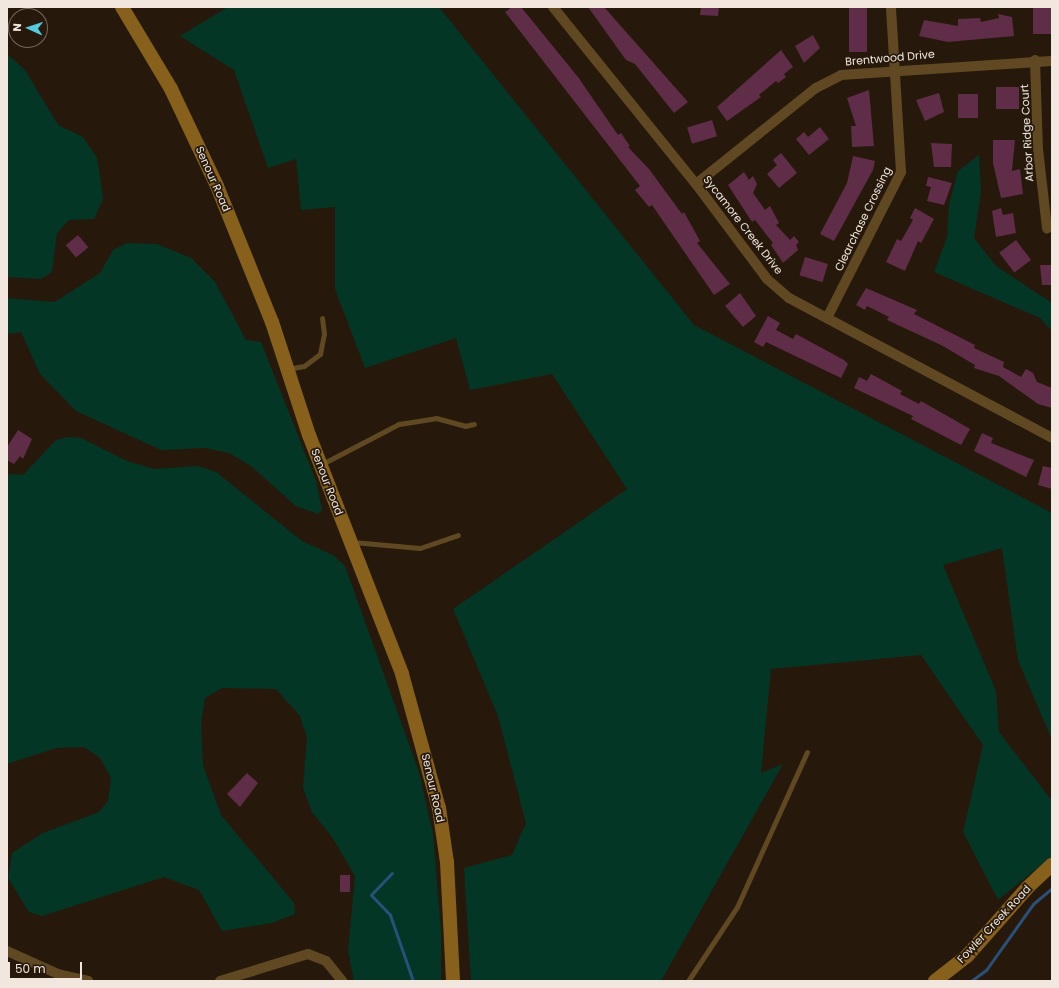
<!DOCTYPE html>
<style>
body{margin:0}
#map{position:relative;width:1059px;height:988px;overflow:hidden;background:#26190b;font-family:Poppins,sans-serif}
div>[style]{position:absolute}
.green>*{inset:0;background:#033624}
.stream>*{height:3px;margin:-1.5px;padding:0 1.5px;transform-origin:1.5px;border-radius:1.5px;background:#2a5079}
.building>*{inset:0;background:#5f2d47;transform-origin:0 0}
.lane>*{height:5px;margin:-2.5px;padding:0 2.5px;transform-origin:2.5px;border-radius:2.5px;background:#604822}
.street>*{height:10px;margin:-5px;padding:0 5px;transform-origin:5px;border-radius:5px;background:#604822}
.secondary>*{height:14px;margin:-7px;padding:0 7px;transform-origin:7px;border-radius:7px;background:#87601c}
span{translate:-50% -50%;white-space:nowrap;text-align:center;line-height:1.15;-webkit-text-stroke:3.5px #26190b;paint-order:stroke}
.street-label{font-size:11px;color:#f1e7de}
.frame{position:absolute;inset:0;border:8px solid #f1e7de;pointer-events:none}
.north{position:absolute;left:8px;top:8px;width:40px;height:40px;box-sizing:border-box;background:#26190b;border:1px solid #776b5f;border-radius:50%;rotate:273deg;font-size:11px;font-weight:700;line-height:16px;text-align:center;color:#f1e7de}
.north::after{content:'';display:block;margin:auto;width:14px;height:18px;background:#53cbdb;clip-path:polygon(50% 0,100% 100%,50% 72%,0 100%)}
.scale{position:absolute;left:8px;top:962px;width:74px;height:18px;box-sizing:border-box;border:2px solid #f1e7de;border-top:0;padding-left:5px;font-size:12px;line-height:14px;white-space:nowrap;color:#f1e7de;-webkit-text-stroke:3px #26190b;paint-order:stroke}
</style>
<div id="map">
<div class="green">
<i style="clip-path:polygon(228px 7px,439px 7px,694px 325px,1052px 513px,1052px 740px,1018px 660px,1002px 548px,943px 565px,996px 691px,999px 732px,1052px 801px,1052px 856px,998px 900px,963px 832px,983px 745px,921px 655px,771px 669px,761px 773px,783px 764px,661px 981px,471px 981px,464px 868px,512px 855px,526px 823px,498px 716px,453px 609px,627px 489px,552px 374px,470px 390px,456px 338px,365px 368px,335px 289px,335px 207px,301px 210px,296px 159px,268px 168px,234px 70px,180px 36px)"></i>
<i style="clip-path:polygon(7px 54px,25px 70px,58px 125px,83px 137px,97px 158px,101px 183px,103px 199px,94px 219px,69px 220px,57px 233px,52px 272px,41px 279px,7px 277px)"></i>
<i style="clip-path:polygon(979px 155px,981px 192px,974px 238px,996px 266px,1052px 303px,1052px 331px,1040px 318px,934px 272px,947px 237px,949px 204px,958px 171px)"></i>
<i style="clip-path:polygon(127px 243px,157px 244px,191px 258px,215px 282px,246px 340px,261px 342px,316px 481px,322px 510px,318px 514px,296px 506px,251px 466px,229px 453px,205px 448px,161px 450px,76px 411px,40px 374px,21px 332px,7px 334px,7px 298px,55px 302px,100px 273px,113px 250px)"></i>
<i style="clip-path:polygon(68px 437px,81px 438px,127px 461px,154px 469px,198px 466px,216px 472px,302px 541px,333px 555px,345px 566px,419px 772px,433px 834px,441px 931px,441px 981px,354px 981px,348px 951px,355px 876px,332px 837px,312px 812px,303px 788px,307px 738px,300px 716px,276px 689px,222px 688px,205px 698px,201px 724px,203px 765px,221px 815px,294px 903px,295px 914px,272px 923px,222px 931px,199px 890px,164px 877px,42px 916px,29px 912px,8px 878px,12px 853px,43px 833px,99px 812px,108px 801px,111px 778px,100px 758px,84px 747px,56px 748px,7px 764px,7px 474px,23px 475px,56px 440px)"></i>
</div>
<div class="stream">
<i style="left:392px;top:873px;width:30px;rotate:134deg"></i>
<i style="left:371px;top:895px;width:28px;rotate:46deg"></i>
<i style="left:390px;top:915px;width:70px;rotate:70.8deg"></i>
<i style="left:971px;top:981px;width:19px;rotate:-36deg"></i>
<i style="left:986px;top:970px;width:81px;rotate:-54.5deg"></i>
<i style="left:1033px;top:904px;width:25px;rotate:-40deg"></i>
</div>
<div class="building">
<i style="clip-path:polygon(512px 7px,521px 7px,578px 77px,618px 135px,621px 133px,630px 146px,628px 147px,649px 169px,682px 214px,684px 212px,700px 241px,697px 243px,730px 284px,714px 295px,652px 205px,649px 207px,635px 190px,640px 186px,505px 12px)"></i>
<i style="clip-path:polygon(588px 7px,604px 7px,688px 102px,674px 113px,635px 64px,626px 60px)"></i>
<i style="clip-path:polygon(701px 7px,719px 7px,718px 16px,700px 15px)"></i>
<i style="left:849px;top:7px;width:18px;height:45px"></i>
<i style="left:1033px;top:7px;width:19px;height:27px"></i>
<i style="clip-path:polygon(998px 14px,1012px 17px,1014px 36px,948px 42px,919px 36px,924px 20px,958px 26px,958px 19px,980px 18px,981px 22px,999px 18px)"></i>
<i style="clip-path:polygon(813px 35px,820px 48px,804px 63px,795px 46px)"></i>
<i style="clip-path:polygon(781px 50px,793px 67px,784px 74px,786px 77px,778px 83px,776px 81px,759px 95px,761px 97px,727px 121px,717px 107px)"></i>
<i style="left:996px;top:87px;width:23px;height:22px"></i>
<i style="clip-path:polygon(869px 90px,874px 146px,852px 147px,851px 126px,856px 126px,847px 98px)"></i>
<i style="clip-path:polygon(939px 93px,944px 112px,925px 121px,916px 100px)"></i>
<i style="left:958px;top:94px;width:20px;height:24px"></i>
<i style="left:712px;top:120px;width:17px;height:26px;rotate:73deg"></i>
<i style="clip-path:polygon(820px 127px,829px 139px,809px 155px,796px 139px,804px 132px,808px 137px)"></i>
<i style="clip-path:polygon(993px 140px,1015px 140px,1012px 171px,1020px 169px,1023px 194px,1001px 198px,993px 163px)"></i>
<i style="clip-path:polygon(931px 143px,952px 144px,951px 167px,934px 167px)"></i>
<i style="clip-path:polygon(781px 153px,797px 173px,779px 188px,767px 174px,777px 165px,773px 160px)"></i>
<i style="clip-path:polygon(853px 156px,875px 161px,873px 170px,834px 241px,820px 234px,847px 183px)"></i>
<i style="clip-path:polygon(744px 172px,749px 180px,753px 176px,757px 184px,753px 193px,765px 210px,770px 206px,779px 223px,776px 225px,790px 240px,794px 236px,799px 242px,796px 245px,798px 250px,783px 263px,771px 245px,773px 243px,755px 220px,752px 222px,728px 185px)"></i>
<i style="clip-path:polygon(928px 177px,952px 183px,944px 205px,927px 201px,931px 187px,926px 186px)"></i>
<i style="clip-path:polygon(915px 208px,934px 219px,921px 243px,918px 241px,905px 271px,886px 262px,897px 239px,901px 241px,913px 220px,910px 218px)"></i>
<i style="clip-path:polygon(1001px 208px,1003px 215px,1013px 213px,1016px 233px,996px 237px,992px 211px)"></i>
<i style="left:78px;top:235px;width:16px;height:16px;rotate:50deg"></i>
<i style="left:1016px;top:240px;width:25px;height:21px;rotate:53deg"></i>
<i style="left:805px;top:257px;width:24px;height:19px;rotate:17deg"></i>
<i style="clip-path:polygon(1040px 265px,1052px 265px,1052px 285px,1042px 285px)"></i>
<i style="clip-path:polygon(866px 288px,917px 310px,914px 314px,975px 345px,974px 348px,1004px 362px,1003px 367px,1021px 377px,1026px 369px,1033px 373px,1037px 382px,1052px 388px,1052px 408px,1038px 404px,999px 376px,974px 368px,975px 365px,941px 345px,887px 320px,889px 317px,867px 306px,865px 310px,856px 305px)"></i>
<i style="clip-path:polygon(740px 293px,756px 316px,743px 327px,725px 306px)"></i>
<i style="clip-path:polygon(768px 316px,780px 323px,776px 330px,793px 339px,796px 334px,844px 360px,848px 364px,841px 378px,766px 342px,763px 347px,754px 342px)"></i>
<i style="clip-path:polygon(871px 374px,902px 391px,900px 394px,919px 404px,921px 401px,970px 429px,961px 445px,911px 419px,913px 416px,854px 388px,859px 377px,867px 381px)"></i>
<i style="clip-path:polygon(18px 430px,32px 439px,23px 459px,20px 456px,14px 464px,7px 460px,7px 447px)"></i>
<i style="clip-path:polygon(982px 433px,993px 438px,991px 443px,1034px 460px,1026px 477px,974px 451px)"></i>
<i style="clip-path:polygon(1043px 466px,1052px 468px,1052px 489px,1038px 485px)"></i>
<i style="clip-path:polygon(247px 773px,258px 783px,240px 807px,227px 794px)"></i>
<i style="left:350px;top:875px;width:17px;height:10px;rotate:90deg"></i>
</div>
<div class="lane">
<i style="left:288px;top:369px;width:16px;rotate:-11deg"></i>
<i style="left:304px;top:366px;width:20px;rotate:-37deg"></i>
<i style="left:320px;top:354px;width:20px;rotate:-79deg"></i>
<i style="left:324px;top:334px;width:16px;rotate:-97deg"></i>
<i style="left:322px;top:464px;width:87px;rotate:-27.5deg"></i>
<i style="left:399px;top:424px;width:37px;rotate:-9deg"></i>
<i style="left:436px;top:418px;width:30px;rotate:15deg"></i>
<i style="left:465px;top:426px;width:9px;rotate:-13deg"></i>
<i style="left:353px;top:542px;width:67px;rotate:5.1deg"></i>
<i style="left:420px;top:548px;width:40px;rotate:-18.9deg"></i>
<i style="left:688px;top:981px;width:89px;rotate:-56.5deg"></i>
<i style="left:737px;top:907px;width:170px;rotate:-65.7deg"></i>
</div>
<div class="street">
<i style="left:553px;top:7px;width:228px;rotate:51.1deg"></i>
<i style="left:696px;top:184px;width:119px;rotate:53.2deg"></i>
<i style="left:767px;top:279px;width:29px;rotate:41deg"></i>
<i style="left:789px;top:298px;width:298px;rotate:28deg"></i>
<i style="left:1035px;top:60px;width:89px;rotate:88.1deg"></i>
<i style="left:1038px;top:149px;width:80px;rotate:83.5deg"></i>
<i style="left:696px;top:184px;width:154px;rotate:-38.7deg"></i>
<i style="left:816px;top:88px;width:28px;rotate:-27deg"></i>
<i style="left:841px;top:75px;width:211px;rotate:-3.8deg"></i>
<i style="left:827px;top:318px;width:164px;rotate:-63.1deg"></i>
<i style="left:901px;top:172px;width:165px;rotate:-93.5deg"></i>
<i style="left:7px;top:951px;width:56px;rotate:24.3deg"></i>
<i style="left:58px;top:974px;width:31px;rotate:13deg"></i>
<i style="left:220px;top:981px;width:92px;rotate:-17.1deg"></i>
<i style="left:308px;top:954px;width:19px;rotate:21deg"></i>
<i style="left:326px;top:961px;width:26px;rotate:51deg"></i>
</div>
<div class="secondary">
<i style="left:122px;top:7px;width:96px;rotate:59.1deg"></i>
<i style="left:171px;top:89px;width:107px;rotate:64.6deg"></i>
<i style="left:217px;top:186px;width:147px;rotate:68deg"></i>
<i style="left:272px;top:322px;width:119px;rotate:71.9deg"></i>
<i style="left:309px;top:435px;width:256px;rotate:68.7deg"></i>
<i style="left:402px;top:674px;width:139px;rotate:74.6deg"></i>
<i style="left:439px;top:808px;width:55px;rotate:81.6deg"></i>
<i style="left:447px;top:862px;width:119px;rotate:87.1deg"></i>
<i style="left:935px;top:981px;width:41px;rotate:-38deg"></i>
<i style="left:967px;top:956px;width:92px;rotate:-48.5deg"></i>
<i style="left:1028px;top:887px;width:33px;rotate:-43deg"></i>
</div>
<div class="street-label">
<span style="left:890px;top:58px;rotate:-5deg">Brentwood Drive</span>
<span style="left:1027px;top:133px;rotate:-93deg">Arbor Ridge Court</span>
<span style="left:213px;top:179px;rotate:66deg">Senour Road</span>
<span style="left:863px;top:219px;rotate:-64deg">Clearchase Crossing</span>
<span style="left:743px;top:225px;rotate:52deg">Sycamore Creek Drive</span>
<span style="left:327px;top:482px;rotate:69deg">Senour Road</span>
<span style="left:433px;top:788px;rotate:77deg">Senour Road</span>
<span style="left:994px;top:924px;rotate:-47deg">Fowler Creek Road</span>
</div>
<div class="frame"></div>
<div class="north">N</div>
<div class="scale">50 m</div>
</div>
